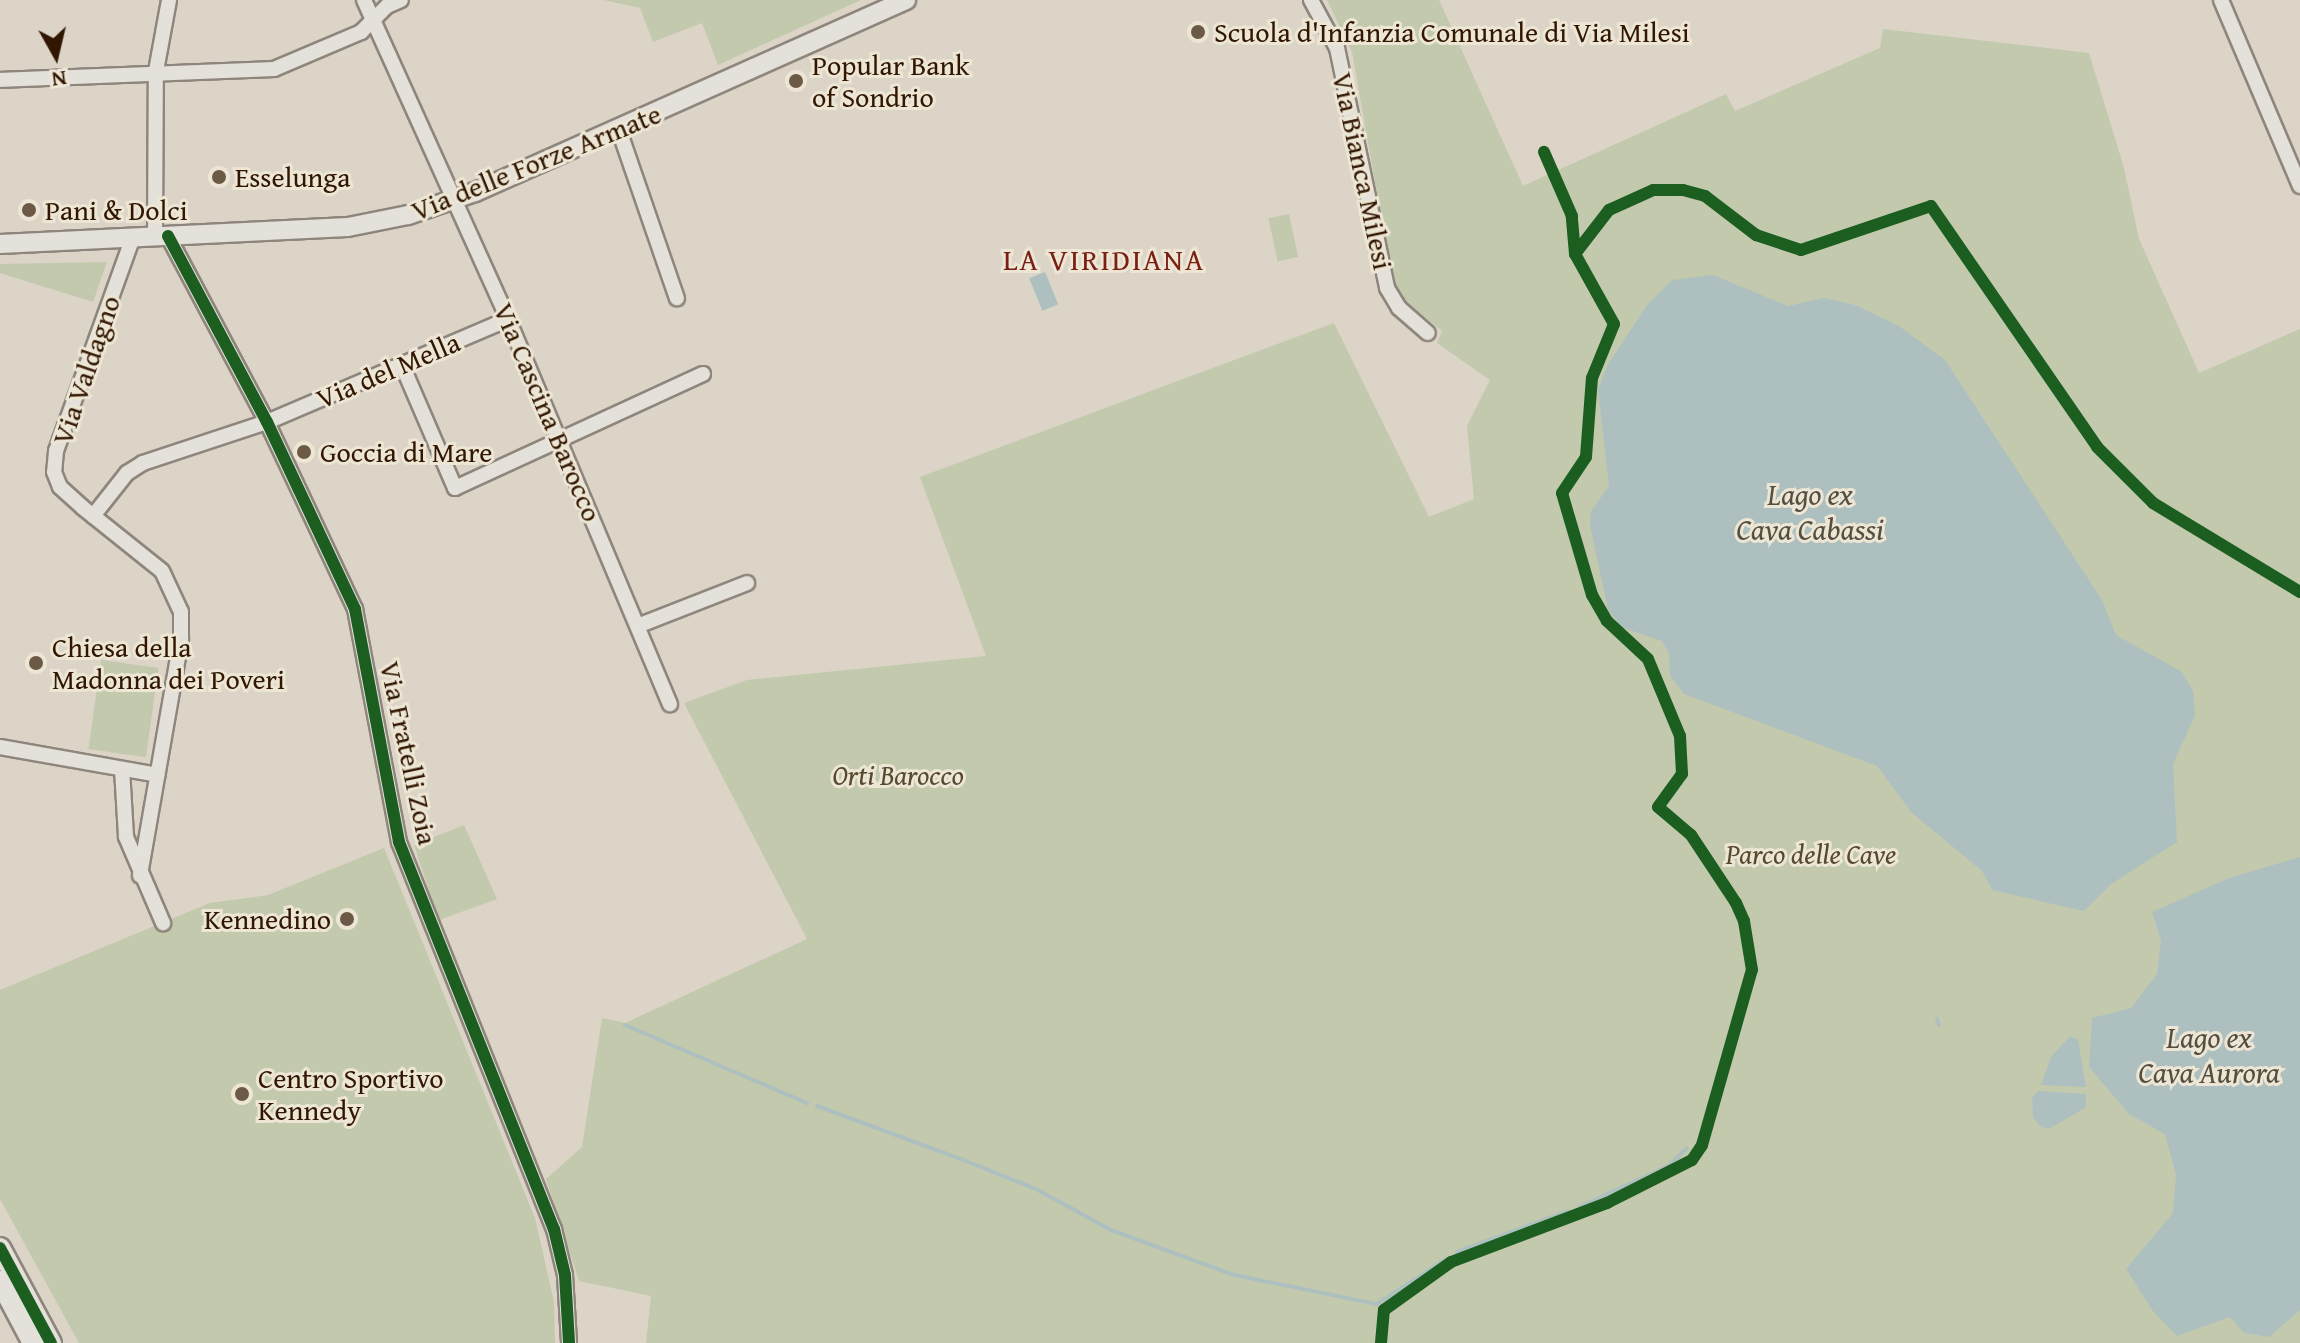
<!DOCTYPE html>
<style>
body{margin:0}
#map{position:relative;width:2300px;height:1343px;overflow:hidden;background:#dbd4c7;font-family:"Gentium Book Plus",serif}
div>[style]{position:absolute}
.green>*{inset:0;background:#c2c9ad;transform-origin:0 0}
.water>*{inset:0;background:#adc0bf;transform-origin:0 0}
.stream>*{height:4px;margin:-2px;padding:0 2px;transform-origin:2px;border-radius:2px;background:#adc0bf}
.roads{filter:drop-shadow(2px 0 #8e867c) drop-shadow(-2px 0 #8e867c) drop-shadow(0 2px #8e867c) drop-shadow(0 -2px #8e867c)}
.minor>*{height:14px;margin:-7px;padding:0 7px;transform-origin:7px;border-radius:7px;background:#e4e1da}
.tertiary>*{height:18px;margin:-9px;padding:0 9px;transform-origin:9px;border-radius:9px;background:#e4e1da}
.secondary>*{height:20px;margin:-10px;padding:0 10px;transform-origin:10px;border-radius:10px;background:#e4e1da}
.cycleway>*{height:12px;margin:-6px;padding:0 6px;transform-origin:6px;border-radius:6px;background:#1b5e20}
.dots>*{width:22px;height:22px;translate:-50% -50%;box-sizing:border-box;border:4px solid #ede6d5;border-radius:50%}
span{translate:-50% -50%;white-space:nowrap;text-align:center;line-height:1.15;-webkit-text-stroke:6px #ede6d5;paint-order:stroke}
.poi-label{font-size:28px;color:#311701}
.left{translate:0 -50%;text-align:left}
.right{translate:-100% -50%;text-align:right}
.street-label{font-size:28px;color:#311701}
.park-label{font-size:28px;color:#564a2e;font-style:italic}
.neighbourhood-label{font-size:30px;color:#7a1f14;letter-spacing:2px}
.water-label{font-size:30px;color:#554f42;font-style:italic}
.north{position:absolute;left:16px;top:16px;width:80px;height:80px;-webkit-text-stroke:6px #ede6d5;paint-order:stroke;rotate:172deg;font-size:22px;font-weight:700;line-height:32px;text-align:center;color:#311701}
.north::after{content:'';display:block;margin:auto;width:28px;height:36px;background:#311701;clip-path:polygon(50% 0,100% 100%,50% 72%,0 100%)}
</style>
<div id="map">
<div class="green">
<i style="clip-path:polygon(604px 0,861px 0,718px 65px,702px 23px,653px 42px,640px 8px)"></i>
<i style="clip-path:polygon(1327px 0,1439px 0,1523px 186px,1726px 94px,1735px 111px,1880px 48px,1883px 29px,2089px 53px,2124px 168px,2139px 239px,2199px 373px,2300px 329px,2300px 1343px,646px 1343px,651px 1296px,579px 1281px,546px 1179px,582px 1147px,602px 1018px,625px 1023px,807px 939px,684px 703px,747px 680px,986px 656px,920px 477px,1334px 323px,1429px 517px,1474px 499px,1467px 426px,1490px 380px,1437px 343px,1442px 331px,1402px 298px,1391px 273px,1352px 52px)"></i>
<i style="left:1289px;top:214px;width:44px;height:21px;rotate:78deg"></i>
<i style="clip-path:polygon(107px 262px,93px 302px,0 273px,0 264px)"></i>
<i style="left:101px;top:660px;width:58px;height:90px;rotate:8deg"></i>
<i style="clip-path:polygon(464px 825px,497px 899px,439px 920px,414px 845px)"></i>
<i style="clip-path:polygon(384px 848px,535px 1218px,554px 1302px,555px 1343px,79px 1343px,0 1199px,0 990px,210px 903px,268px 895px)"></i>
</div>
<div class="water">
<i style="left:1045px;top:272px;width:35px;height:17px;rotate:68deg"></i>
<i style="clip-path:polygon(1713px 275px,1788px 306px,1824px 298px,1855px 305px,1899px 326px,1945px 360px,2102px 600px,2116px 635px,2182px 672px,2193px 691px,2195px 715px,2173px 764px,2177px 842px,2111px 884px,2084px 911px,1992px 890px,1982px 871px,1912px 813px,1877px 766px,1684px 694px,1670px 675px,1669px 654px,1662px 641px,1621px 627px,1608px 609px,1590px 526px,1591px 511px,1609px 486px,1598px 390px,1607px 366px,1647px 305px,1672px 280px)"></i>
<i style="clip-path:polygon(2300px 857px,2300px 1310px,2269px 1337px,2244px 1333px,2230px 1317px,2177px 1336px,2152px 1310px,2126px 1269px,2173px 1213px,2176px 1175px,2165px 1134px,2129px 1114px,2089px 1067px,2092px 1018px,2131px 1008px,2157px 974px,2161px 941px,2152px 912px,2229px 878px)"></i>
<i style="clip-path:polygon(2070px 1036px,2078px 1040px,2086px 1087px,2041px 1085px,2051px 1057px)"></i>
<i style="clip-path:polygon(2038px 1091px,2086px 1094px,2086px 1107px,2049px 1129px,2041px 1127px,2033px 1117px,2032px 1098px)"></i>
</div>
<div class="stream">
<i style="left:1937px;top:1019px;width:6px;rotate:72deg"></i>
<i style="left:625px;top:1025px;width:198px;rotate:23.2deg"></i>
<i style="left:817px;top:1106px;width:153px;rotate:20.2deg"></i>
<i style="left:961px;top:1159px;width:81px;rotate:21.8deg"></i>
<i style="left:1036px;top:1189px;width:85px;rotate:28.7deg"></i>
<i style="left:1111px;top:1230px;width:131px;rotate:20.1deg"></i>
<i style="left:1234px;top:1275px;width:146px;rotate:11.5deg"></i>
<i style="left:1377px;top:1304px;width:82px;rotate:-33.1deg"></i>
<i style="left:1579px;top:1207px;width:98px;rotate:-24.7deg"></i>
<i style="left:1668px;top:1166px;width:26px;rotate:-43deg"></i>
<i style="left:1457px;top:1252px;width:118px;rotate:-20.3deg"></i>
</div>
<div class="roads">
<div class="minor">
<i style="left:364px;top:0;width:350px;rotate:65.7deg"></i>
<i style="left:508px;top:319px;width:418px;rotate:67.2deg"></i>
<i style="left:1311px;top:0;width:55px;rotate:61.6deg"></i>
<i style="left:1337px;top:48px;width:245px;rotate:78.2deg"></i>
<i style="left:1387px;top:288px;width:23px;rotate:59deg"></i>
<i style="left:1399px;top:308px;width:38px;rotate:41deg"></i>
<i style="left:2221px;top:0;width:202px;rotate:67deg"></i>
<i style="left:0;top:80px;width:274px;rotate:-2.3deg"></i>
<i style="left:274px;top:69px;width:95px;rotate:-23deg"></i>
<i style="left:361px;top:32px;width:37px;rotate:-45deg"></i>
<i style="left:387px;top:6px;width:15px;rotate:-23deg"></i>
<i style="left:619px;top:130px;width:178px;rotate:71deg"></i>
<i style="left:168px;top:236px;width:211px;rotate:62deg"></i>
<i style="left:267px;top:422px;width:207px;rotate:64.8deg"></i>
<i style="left:355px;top:609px;width:237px;rotate:79.3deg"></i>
<i style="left:399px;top:842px;width:417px;rotate:68.2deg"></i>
<i style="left:554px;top:1229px;width:47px;rotate:76.6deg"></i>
<i style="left:565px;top:1275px;width:68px;rotate:86.6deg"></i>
<i style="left:133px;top:237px;width:227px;rotate:109.8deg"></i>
<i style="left:56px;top:451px;width:21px;rotate:95deg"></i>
<i style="left:54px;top:472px;width:16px;rotate:68deg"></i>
<i style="left:60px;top:487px;width:30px;rotate:42deg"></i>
<i style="left:82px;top:507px;width:102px;rotate:38.7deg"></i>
<i style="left:162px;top:571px;width:45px;rotate:65.1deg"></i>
<i style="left:181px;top:612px;width:28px;rotate:90deg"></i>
<i style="left:181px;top:640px;width:239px;rotate:99.9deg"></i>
<i style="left:155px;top:237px;width:166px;rotate:-89.7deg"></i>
<i style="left:156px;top:71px;width:72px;rotate:-79.6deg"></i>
<i style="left:402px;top:365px;width:134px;rotate:66.7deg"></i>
<i style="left:455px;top:488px;width:273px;rotate:-24.7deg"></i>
<i style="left:93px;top:516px;width:55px;rotate:-51.7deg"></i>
<i style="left:127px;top:473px;width:19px;rotate:-32deg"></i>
<i style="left:143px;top:463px;width:131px;rotate:-18.3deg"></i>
<i style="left:267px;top:422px;width:262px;rotate:-23.1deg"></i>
<i style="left:640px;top:625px;width:115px;rotate:-21.4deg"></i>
<i style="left:0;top:747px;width:160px;rotate:10deg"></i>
<i style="left:122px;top:769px;width:68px;rotate:86.6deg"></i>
<i style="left:126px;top:837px;width:94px;rotate:66.7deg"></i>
</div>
<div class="tertiary">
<i style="left:0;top:244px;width:348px;rotate:-2.8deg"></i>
<i style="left:348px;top:227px;width:61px;rotate:-11.3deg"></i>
<i style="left:408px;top:215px;width:71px;rotate:-18.9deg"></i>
<i style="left:475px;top:192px;width:472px;rotate:-24deg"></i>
</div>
<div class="secondary">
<i style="left:0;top:1248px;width:108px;rotate:61.8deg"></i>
<i style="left:0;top:1281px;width:70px;rotate:62deg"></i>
</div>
</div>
<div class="cycleway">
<i style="left:168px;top:236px;width:211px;rotate:62deg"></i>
<i style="left:267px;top:422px;width:207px;rotate:64.8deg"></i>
<i style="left:355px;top:609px;width:237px;rotate:79.3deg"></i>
<i style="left:399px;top:842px;width:417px;rotate:68.2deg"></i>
<i style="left:554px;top:1229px;width:47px;rotate:76.6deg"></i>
<i style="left:565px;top:1275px;width:68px;rotate:86.6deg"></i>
<i style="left:1575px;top:254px;width:56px;rotate:-52.3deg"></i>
<i style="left:1609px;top:210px;width:48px;rotate:-24.4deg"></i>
<i style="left:1653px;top:190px;width:30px"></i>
<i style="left:1683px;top:190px;width:23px;rotate:15deg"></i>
<i style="left:1705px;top:196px;width:64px;rotate:37.4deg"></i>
<i style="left:1756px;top:235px;width:47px;rotate:18.4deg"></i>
<i style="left:1801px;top:250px;width:137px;rotate:-18.7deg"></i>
<i style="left:1931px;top:206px;width:293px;rotate:55.4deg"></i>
<i style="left:2097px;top:447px;width:79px;rotate:45deg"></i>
<i style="left:2153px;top:503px;width:172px;rotate:31.2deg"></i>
<i style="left:0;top:1248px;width:108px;rotate:61.8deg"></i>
<i style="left:1381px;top:1343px;width:33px;rotate:-85deg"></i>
<i style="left:1384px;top:1310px;width:82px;rotate:-35.6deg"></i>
<i style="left:1451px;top:1262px;width:167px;rotate:-20.7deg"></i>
<i style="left:1607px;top:1203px;width:95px;rotate:-26.8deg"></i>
<i style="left:1692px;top:1160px;width:18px;rotate:-56deg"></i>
<i style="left:1702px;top:1145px;width:182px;rotate:-74.1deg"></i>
<i style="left:1752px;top:970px;width:50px;rotate:-99.3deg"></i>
<i style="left:1744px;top:921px;width:20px;rotate:-114deg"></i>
<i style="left:1736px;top:903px;width:82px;rotate:-123.5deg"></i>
<i style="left:1691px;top:835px;width:43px;rotate:-139.7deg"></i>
<i style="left:1658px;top:807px;width:41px;rotate:-54deg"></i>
<i style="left:1682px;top:774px;width:38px;rotate:-93deg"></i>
<i style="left:1680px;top:736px;width:83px;rotate:-112.6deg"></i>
<i style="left:1648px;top:659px;width:56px;rotate:-137.2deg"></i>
<i style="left:1607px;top:621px;width:30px;rotate:-120deg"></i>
<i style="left:1592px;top:595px;width:106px;rotate:-106.4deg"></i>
<i style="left:1562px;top:493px;width:43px;rotate:-56.3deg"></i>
<i style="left:1586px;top:457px;width:79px;rotate:-85.7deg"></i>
<i style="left:1592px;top:378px;width:58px;rotate:-67.8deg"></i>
<i style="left:1614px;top:324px;width:80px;rotate:-119.1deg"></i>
<i style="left:1575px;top:254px;width:38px;rotate:-95deg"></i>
<i style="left:1572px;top:216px;width:70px;rotate:-113.6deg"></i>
</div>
<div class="dots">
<i style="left:1198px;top:32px;background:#6c5946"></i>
<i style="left:796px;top:81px;background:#6c5946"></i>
<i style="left:219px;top:177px;background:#6c5946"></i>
<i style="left:29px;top:210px;background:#6c5946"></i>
<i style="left:304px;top:452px;background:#6c5946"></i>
<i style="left:36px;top:663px;background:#6c5946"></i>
<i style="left:347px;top:919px;background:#6c5946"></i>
<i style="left:242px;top:1094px;background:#6c5946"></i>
</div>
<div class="poi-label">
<span class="left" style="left:1214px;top:32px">Scuola d'Infanzia Comunale di Via Milesi</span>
<span class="left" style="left:812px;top:81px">Popular Bank<br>of Sondrio</span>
<span class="left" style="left:235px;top:177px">Esselunga</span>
<span class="left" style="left:45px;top:210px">Pani &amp; Dolci</span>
<span class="left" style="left:320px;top:452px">Goccia di Mare</span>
<span class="left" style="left:52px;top:663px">Chiesa della<br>Madonna dei Poveri</span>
<span class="right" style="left:331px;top:919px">Kennedino</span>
<span class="left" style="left:258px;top:1094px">Centro Sportivo<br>Kennedy</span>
</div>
<div class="street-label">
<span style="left:536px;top:162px;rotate:-22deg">Via delle Forze Armate</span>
<span style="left:1363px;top:171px;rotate:78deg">Via Bianca Milesi</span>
<span style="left:86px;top:370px;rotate:-71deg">Via Valdagno</span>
<span style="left:388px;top:370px;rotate:-23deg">Via del Mella</span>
<span style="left:548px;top:412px;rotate:67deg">Via Cascina Barocco</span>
<span style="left:409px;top:753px;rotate:78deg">Via Fratelli Zoia</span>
</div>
<div class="park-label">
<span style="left:898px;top:775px">Orti Barocco</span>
<span style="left:1811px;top:854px">Parco delle Cave</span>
</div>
<div class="neighbourhood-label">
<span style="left:1104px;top:259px">LA VIRIDIANA</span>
</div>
<div class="water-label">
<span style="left:1810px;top:511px">Lago ex<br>Cava Cabassi</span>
<span style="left:2209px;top:1054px">Lago ex<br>Cava Aurora</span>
</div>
<div class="north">N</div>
</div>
